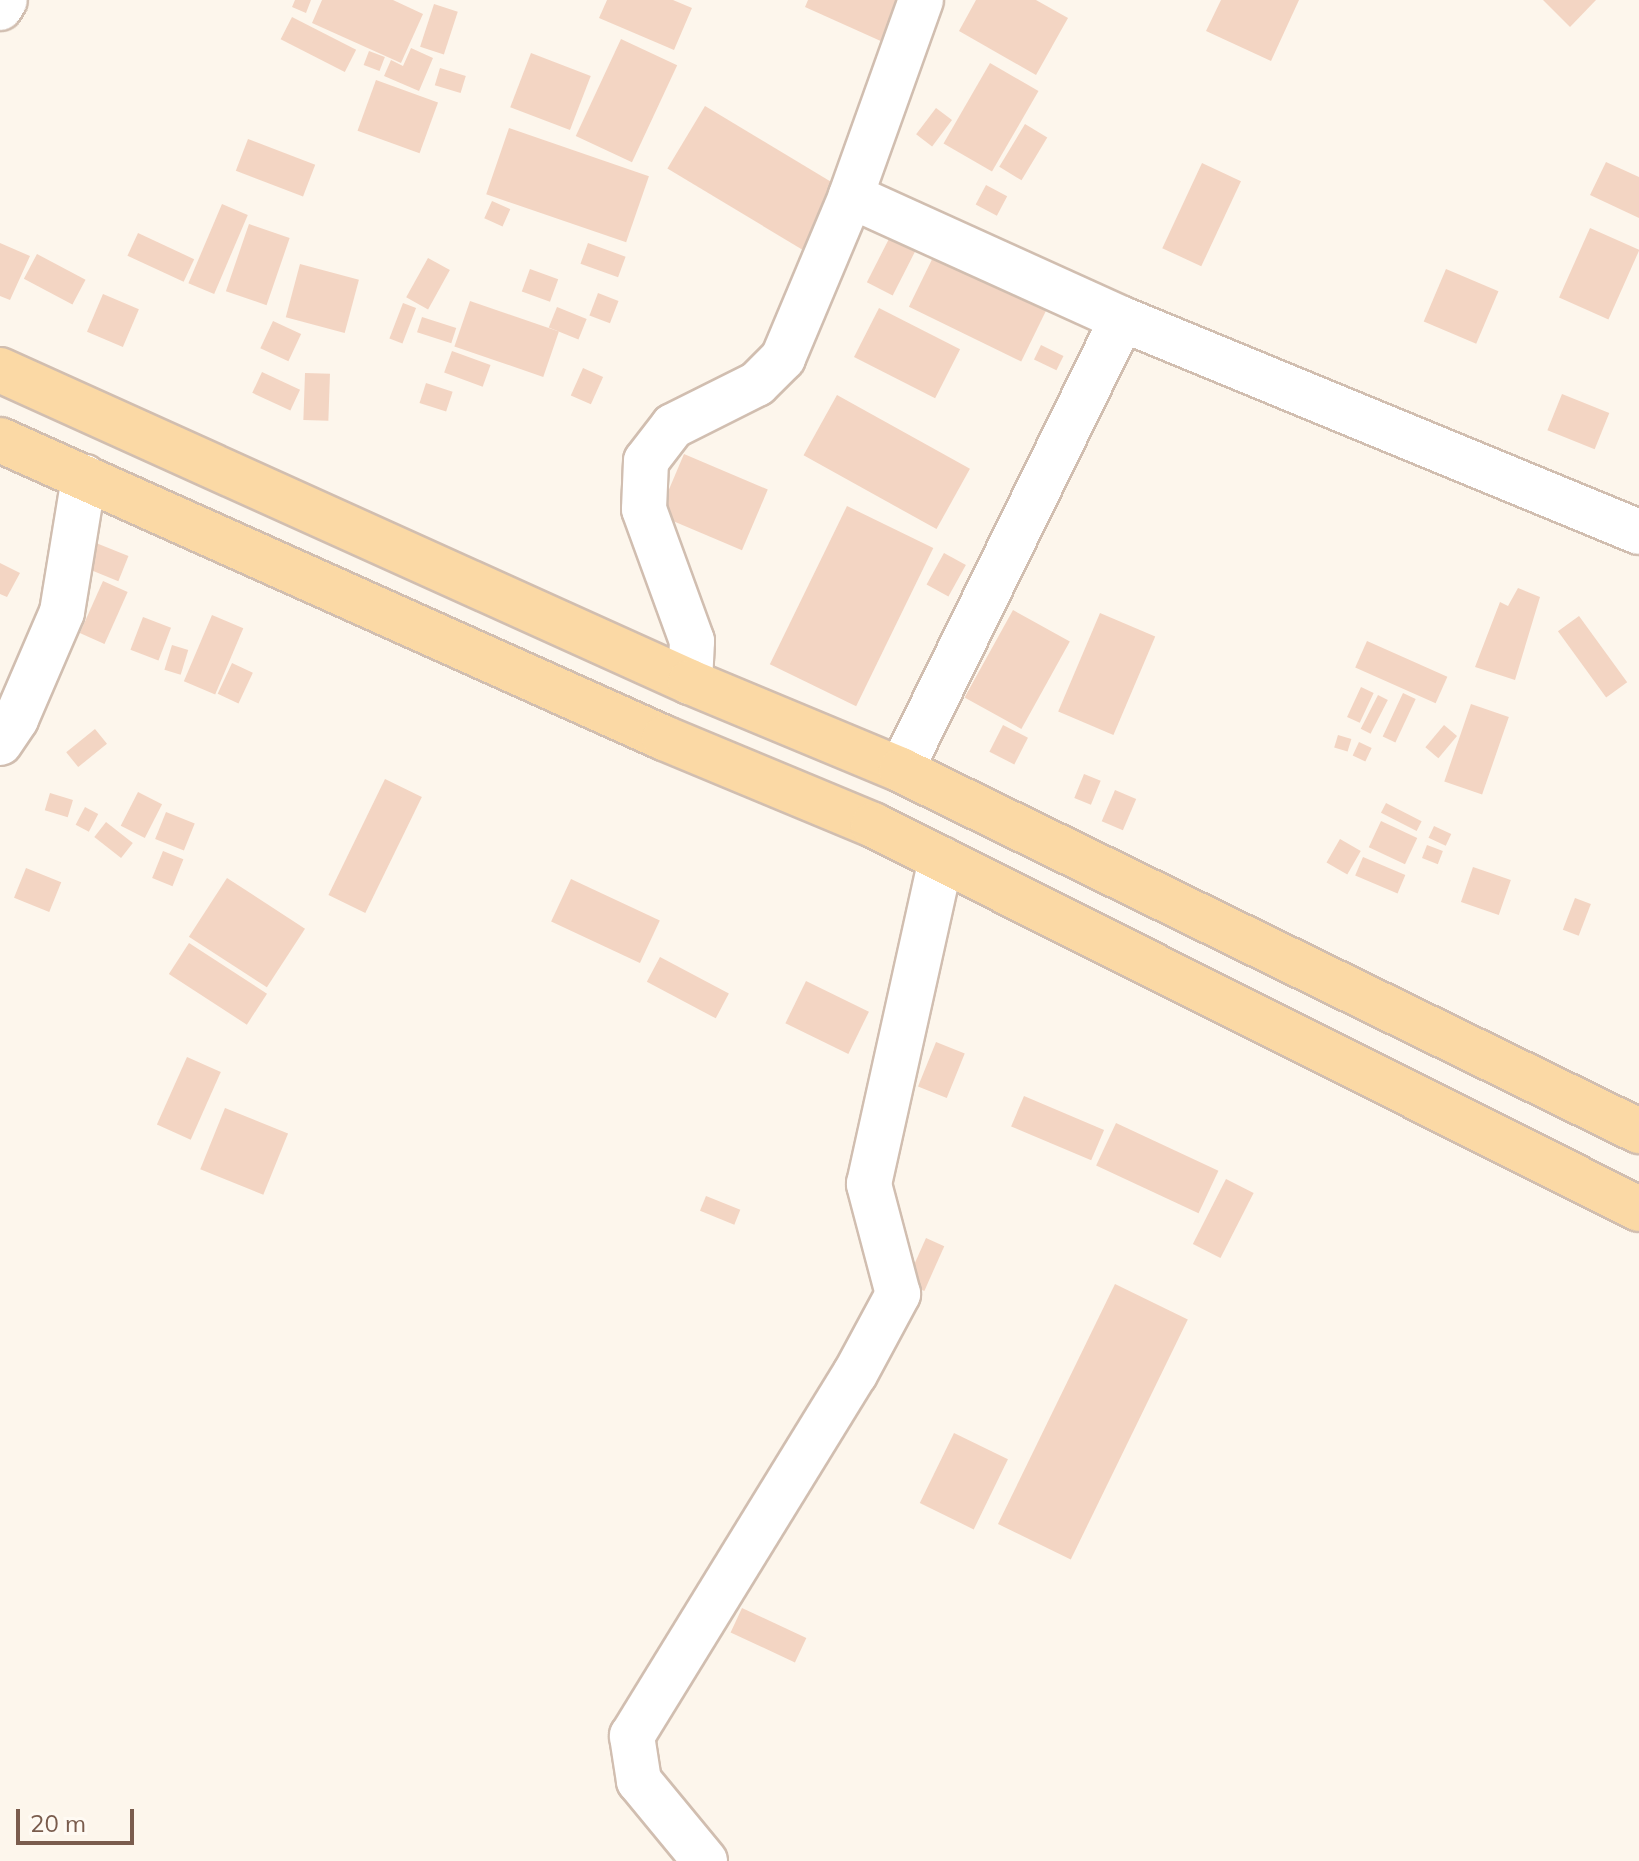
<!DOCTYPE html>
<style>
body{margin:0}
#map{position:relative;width:1639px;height:1861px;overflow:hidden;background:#fdf6ec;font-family:Mulish,sans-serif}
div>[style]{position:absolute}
.building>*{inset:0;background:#f3d5c3;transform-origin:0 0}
.roads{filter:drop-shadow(2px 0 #d1beb0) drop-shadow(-2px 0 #d1beb0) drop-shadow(0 2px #d1beb0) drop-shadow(0 -2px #d1beb0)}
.minor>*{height:44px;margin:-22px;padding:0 22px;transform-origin:22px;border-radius:22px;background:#fff}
.primary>*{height:44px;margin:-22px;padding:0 22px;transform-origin:22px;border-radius:22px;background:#fbd9a5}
span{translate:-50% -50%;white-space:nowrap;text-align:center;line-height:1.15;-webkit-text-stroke:6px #fffaf3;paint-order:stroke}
.scale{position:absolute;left:16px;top:1809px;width:118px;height:36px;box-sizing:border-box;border:4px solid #7a5c4d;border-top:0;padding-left:10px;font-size:24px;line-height:28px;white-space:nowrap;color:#7a5c4d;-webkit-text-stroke:6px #fffaf3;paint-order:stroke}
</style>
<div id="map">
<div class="building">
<i style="clip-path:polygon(295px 0,311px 0,306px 13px,292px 7px)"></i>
<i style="clip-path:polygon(322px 0,393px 0,423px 14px,401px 63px,312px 23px)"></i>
<i style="clip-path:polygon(607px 0,673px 0,692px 8px,674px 50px,599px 18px)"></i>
<i style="clip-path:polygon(808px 0,915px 0,894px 47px,805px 7px)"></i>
<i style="clip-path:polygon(976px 0,1036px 0,1068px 18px,1036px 75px,959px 31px)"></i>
<i style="clip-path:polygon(1221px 0,1299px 0,1271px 61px,1206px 31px)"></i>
<i style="clip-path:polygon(1543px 0,1596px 0,1570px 27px)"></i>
<i style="left:434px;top:4px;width:25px;height:45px;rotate:18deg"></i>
<i style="left:292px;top:17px;width:72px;height:25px;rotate:27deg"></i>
<i style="left:621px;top:39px;width:62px;height:107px;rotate:25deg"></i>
<i style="clip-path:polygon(411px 48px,433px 58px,419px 91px,384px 76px,391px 60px,403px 66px)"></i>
<i style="left:369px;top:51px;width:17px;height:15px;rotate:21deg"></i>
<i style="left:531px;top:53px;width:64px;height:58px;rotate:21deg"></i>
<i style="left:990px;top:63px;width:56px;height:93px;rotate:30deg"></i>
<i style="left:440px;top:68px;width:27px;height:18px;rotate:17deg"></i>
<i style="left:376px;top:80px;width:66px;height:54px;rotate:20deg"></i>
<i style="left:705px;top:106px;width:161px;height:73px;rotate:31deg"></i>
<i style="left:936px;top:108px;width:20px;height:33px;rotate:37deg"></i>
<i style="left:1025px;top:124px;width:26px;height:50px;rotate:31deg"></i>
<i style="left:509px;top:128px;width:148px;height:70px;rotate:19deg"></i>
<i style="left:248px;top:139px;width:72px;height:34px;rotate:21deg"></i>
<i style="clip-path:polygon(1606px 162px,1639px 177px,1639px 218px,1590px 195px)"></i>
<i style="left:1202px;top:163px;width:43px;height:94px;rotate:25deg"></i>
<i style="left:986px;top:185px;width:24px;height:22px;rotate:28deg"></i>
<i style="left:492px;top:201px;width:20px;height:19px;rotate:24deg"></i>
<i style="left:222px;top:204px;width:28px;height:86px;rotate:23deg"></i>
<i style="left:249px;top:224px;width:43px;height:71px;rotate:19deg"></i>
<i style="left:895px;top:227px;width:29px;height:62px;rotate:27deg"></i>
<i style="left:1590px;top:228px;width:54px;height:76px;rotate:24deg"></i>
<i style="left:138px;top:233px;width:62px;height:25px;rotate:25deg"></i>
<i style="clip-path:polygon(0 243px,30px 256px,10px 300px,0 296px)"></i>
<i style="left:588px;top:243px;width:40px;height:22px;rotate:20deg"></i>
<i style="left:940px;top:243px;width:125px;height:71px;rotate:26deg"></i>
<i style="left:37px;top:254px;width:55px;height:28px;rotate:28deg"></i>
<i style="left:428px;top:258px;width:25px;height:45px;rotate:29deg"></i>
<i style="left:300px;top:264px;width:61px;height:55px;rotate:15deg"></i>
<i style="left:530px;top:269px;width:30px;height:24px;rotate:20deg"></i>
<i style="left:1446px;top:269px;width:57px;height:57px;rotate:23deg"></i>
<i style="left:598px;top:293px;width:22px;height:24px;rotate:21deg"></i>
<i style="left:103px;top:294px;width:39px;height:41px;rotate:23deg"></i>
<i style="left:470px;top:301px;width:94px;height:48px;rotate:19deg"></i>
<i style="left:403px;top:303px;width:14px;height:38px;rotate:21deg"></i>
<i style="left:557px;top:307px;width:32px;height:22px;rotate:22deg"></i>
<i style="left:879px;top:308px;width:91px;height:55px;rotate:27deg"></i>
<i style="left:422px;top:317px;width:36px;height:16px;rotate:18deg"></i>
<i style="left:273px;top:321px;width:31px;height:30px;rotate:25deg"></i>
<i style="left:1041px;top:345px;width:25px;height:16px;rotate:26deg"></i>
<i style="left:452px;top:351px;width:41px;height:23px;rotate:20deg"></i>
<i style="left:583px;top:368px;width:22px;height:30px;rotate:24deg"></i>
<i style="left:262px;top:372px;width:42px;height:23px;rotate:25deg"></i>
<i style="left:305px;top:373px;width:25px;height:47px;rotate:2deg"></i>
<i style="left:426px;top:383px;width:28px;height:21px;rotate:18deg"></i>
<i style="left:1562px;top:394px;width:51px;height:39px;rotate:22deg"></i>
<i style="left:837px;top:395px;width:152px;height:69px;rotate:29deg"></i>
<i style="left:684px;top:454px;width:91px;height:66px;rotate:23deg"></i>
<i style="left:847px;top:506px;width:96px;height:176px;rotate:26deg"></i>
<i style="left:96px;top:543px;width:35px;height:27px;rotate:22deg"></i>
<i style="left:944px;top:553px;width:25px;height:36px;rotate:29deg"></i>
<i style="clip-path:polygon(0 563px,20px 573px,7px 597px,0 594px)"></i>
<i style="left:103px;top:581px;width:27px;height:57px;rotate:24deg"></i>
<i style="clip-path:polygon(1518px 588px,1540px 597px,1515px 680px,1475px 667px,1500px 602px,1508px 606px)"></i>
<i style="left:1013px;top:610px;width:65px;height:100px;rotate:29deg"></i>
<i style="left:1100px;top:613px;width:60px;height:107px;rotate:23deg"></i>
<i style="left:212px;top:615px;width:34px;height:72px;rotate:23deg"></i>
<i style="left:1579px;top:616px;width:82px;height:26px;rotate:54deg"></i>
<i style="left:143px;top:617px;width:30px;height:35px;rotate:21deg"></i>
<i style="left:1367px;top:641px;width:88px;height:29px;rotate:24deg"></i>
<i style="left:172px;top:645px;width:17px;height:26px;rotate:17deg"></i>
<i style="left:232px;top:663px;width:23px;height:34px;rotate:25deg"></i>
<i style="left:1361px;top:687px;width:14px;height:33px;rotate:25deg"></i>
<i style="left:1403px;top:693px;width:14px;height:48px;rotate:25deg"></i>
<i style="left:1378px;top:695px;width:11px;height:38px;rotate:27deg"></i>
<i style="left:1471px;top:704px;width:40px;height:82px;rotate:19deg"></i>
<i style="left:1003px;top:725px;width:28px;height:30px;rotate:27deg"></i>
<i style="left:1444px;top:725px;width:17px;height:29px;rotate:40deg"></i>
<i style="left:95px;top:729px;width:19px;height:37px;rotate:51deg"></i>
<i style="left:1338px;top:735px;width:14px;height:13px;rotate:17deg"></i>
<i style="left:1359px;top:742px;width:14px;height:15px;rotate:25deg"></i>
<i style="left:1084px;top:774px;width:18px;height:26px;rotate:22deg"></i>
<i style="left:385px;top:779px;width:41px;height:129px;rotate:26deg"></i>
<i style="left:1115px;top:790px;width:23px;height:34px;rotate:23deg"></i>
<i style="left:138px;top:792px;width:27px;height:38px;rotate:27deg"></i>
<i style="left:50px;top:793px;width:24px;height:18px;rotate:17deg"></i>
<i style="left:1386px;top:803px;width:40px;height:11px;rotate:27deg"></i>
<i style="left:85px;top:807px;width:15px;height:20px;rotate:28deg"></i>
<i style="left:166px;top:812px;width:31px;height:29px;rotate:22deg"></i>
<i style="left:1381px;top:821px;width:40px;height:29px;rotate:25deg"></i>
<i style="left:106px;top:822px;width:34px;height:19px;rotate:38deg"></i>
<i style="left:1434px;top:826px;width:19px;height:13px;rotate:25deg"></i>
<i style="left:1340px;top:839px;width:24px;height:27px;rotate:30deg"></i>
<i style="left:1427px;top:845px;width:17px;height:14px;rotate:21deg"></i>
<i style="left:163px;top:851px;width:22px;height:29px;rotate:22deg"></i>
<i style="left:1363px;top:857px;width:46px;height:20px;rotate:23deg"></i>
<i style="left:1473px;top:867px;width:40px;height:37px;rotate:19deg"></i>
<i style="left:26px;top:868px;width:38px;height:32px;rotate:22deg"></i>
<i style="left:227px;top:878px;width:93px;height:70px;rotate:33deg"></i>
<i style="left:571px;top:879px;width:98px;height:47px;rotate:25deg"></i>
<i style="left:1575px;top:898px;width:17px;height:34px;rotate:21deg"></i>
<i style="left:189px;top:943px;width:93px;height:37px;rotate:33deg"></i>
<i style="left:660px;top:957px;width:78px;height:28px;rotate:28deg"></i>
<i style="left:806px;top:981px;width:70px;height:47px;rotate:26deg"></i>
<i style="left:936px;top:1042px;width:31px;height:48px;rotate:22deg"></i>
<i style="left:187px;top:1057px;width:37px;height:74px;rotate:24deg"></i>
<i style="left:1024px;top:1096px;width:87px;height:33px;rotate:23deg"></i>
<i style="left:225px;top:1108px;width:68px;height:66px;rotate:22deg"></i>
<i style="left:1116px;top:1123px;width:113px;height:47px;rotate:25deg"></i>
<i style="left:1226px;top:1179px;width:31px;height:73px;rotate:27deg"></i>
<i style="left:706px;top:1196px;width:37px;height:16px;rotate:22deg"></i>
<i style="left:926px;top:1238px;width:20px;height:49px;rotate:24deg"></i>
<i style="left:1115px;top:1284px;width:81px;height:267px;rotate:26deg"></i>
<i style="left:954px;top:1433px;width:60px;height:78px;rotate:26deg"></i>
<i style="left:742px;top:1608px;width:71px;height:27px;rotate:25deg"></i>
</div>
<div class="roads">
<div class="minor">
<i style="left:921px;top:0;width:208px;rotate:109.7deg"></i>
<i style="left:851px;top:196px;width:298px;rotate:24.4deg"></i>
<i style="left:1122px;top:319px;width:559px;rotate:22.39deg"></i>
<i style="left:0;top:8px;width:9px;rotate:-58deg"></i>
<i style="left:690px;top:682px;width:41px;rotate:-87.2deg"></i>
<i style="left:692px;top:641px;width:140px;rotate:-110deg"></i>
<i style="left:644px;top:509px;width:48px;rotate:-87.6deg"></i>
<i style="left:646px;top:461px;width:44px;rotate:-52.4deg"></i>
<i style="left:673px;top:426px;width:94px;rotate:-26.6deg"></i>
<i style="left:757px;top:384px;width:37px;rotate:-45deg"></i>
<i style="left:783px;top:358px;width:176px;rotate:-67.2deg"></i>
<i style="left:0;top:743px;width:29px;rotate:-56deg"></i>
<i style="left:16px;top:719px;width:116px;rotate:-66.7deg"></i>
<i style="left:62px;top:612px;width:137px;rotate:-80.7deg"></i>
<i style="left:901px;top:770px;width:502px;rotate:-63.89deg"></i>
<i style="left:705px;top:1861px;width:104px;rotate:-129.5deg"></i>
<i style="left:639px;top:1781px;width:46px;rotate:-98.8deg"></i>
<i style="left:632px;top:1736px;width:425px;rotate:-58.4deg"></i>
<i style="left:855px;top:1374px;width:91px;rotate:-61.7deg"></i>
<i style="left:898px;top:1294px;width:114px;rotate:-104.8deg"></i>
<i style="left:869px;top:1184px;width:333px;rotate:-77.5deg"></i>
</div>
<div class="primary">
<i style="left:0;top:370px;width:757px;rotate:24.33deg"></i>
<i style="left:690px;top:682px;width:229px;rotate:22.6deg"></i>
<i style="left:901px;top:770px;width:822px;rotate:26.07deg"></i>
<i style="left:0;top:440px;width:728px;rotate:24.17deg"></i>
<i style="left:664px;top:738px;width:226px;rotate:22.6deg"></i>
<i style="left:873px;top:825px;width:857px;rotate:26.62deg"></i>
</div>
</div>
<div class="scale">20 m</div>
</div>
